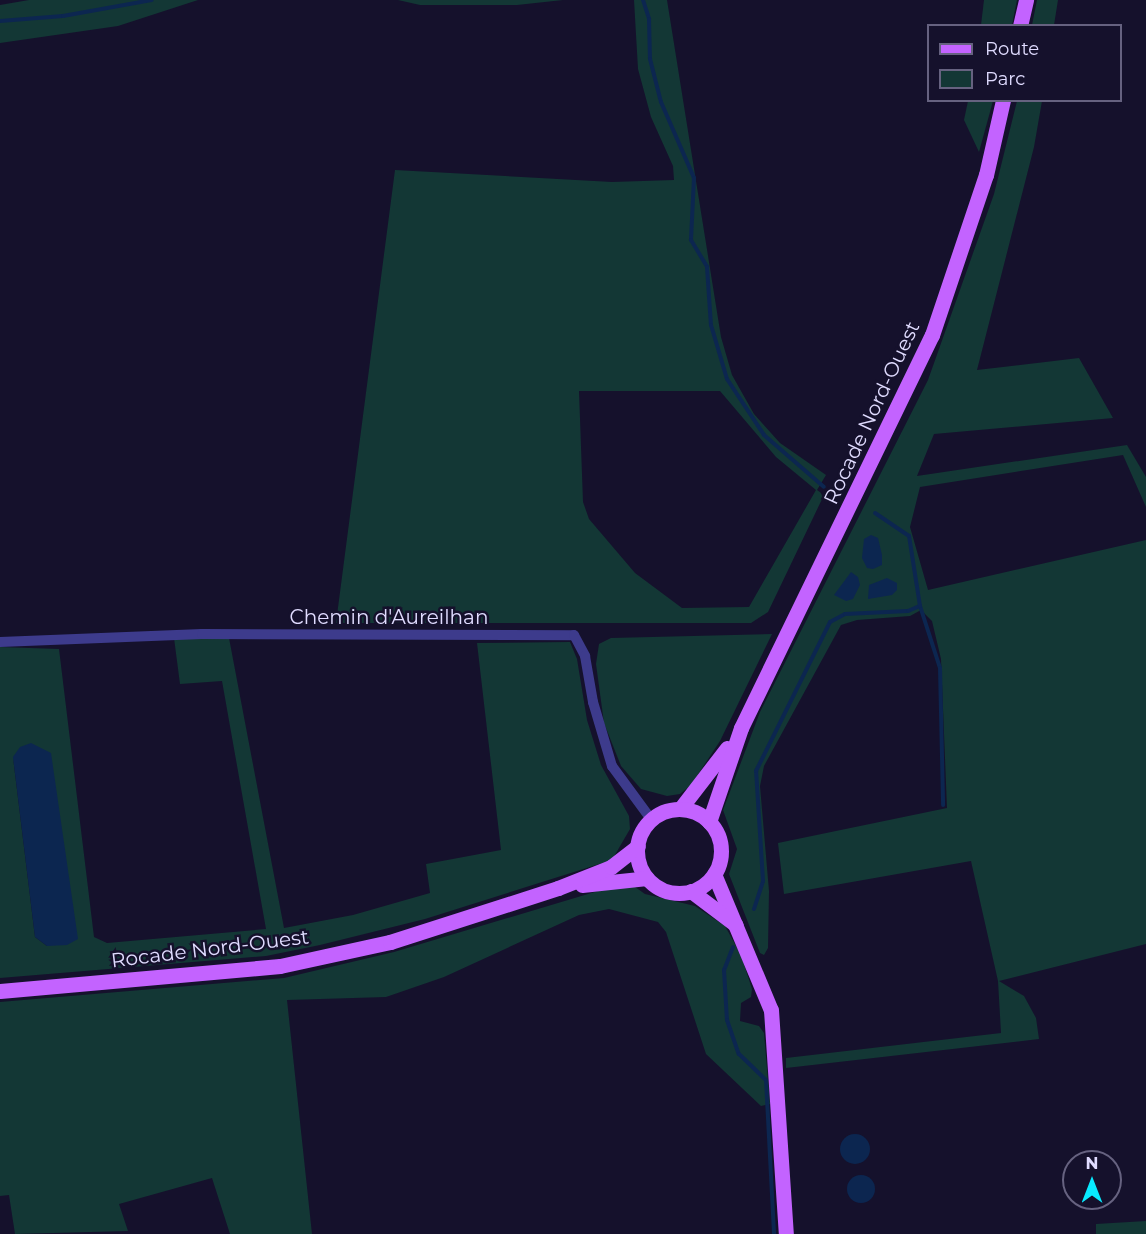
<!DOCTYPE html>
<style>
body{margin:0}
#map{position:relative;width:1146px;height:1234px;overflow:hidden;background:#15112c;font-family:Montserrat,sans-serif}
div>[style]{position:absolute}
.green>*{inset:0;background:#133735}
.water>*{inset:0;background:#0c2650}
.round{border-radius:50%}
.stream>*{height:4px;margin:-2px;padding:0 2px;transform-origin:2px;border-radius:2px;background:#0c2650}
.minor>*{height:10px;margin:-5px;padding:0 5px;transform-origin:5px;border-radius:5px;background:#3d3b8c}
.primary>*{height:15px;margin:-7.5px;padding:0 7.5px;transform-origin:7.5px;border-radius:7.5px;background:#c363ff}
.primary>.ring{margin:-7.5px;padding:0;box-sizing:content-box;background:none;border:15px solid #c363ff;border-radius:50%}
span{translate:-50% -50%;white-space:nowrap;text-align:center;line-height:1.15;-webkit-text-stroke:5px #15112c;paint-order:stroke}
.street-label{font-size:20px;color:#e0dcff}
.legend{position:absolute;left:927px;top:24px;width:195px;height:78px;box-sizing:border-box;background:#15112c;border:2px solid #666280;margin:0;padding:8px 10px;list-style:none;font-size:18px;color:#e0dcff}
.legend li{display:flex;align-items:center;gap:12px;height:30px}
.legend b{width:30px;border:2px solid #666280}
.north{position:absolute;left:1062px;top:1150px;width:60px;height:60px;box-sizing:border-box;background:#15112c;border:2px solid #666280;border-radius:50%;rotate:0deg;font-size:16px;font-weight:700;line-height:24px;text-align:center;color:#e0dcff}
.north::after{content:'';display:block;margin:auto;width:21px;height:27px;background:#08eaff;clip-path:polygon(50% 0,100% 100%,50% 72%,0 100%)}
</style>
<div id="map">
<div class="green">
<i style="clip-path:polygon(29px 0,198px 0,118px 26px,0 43px,0 5px)"></i>
<i style="clip-path:polygon(398px 0,563px 0,517px 5px,420px 5px)"></i>
<i style="clip-path:polygon(evenodd,634px 0,667px 0,721px 337px,732px 375px,754px 414px,780px 443px,826px 475px,817px 490px,824px 495px,768px 612px,751px 623px,336px 623px,395px 170px,612px 182px,674px 180px,673px 166px,651px 117px,638px 69px,634px 0,579px 391px,720px 391px,776px 457px,816px 490px,749px 607px,682px 608px,635px 573px,589px 519px,583px 502px,579px 391px)"></i>
<i style="clip-path:polygon(984px 0,1017px 0,1012px 25px,981px 25px)"></i>
<i style="clip-path:polygon(1037px 0,1058px 0,1054px 25px,1032px 25px)"></i>
<i style="clip-path:polygon(968px 101px,993px 101px,979px 152px,964px 120px)"></i>
<i style="clip-path:polygon(1017px 101px,1042px 101px,1034px 147px,977px 370px,1079px 358px,1113px 418px,934px 434px,917px 476px,1127px 445px,1146px 477px,1146px 507px,1123px 455px,920px 487px,910px 527px,928px 590px,1146px 540px,1146px 944px,999px 981px,1024px 996px,1036px 1018px,1039px 1039px,786px 1068px,786px 1058px,1001px 1033px,998px 981px,971px 861px,784px 894px,778px 843px,947px 808px,941px 659px,932px 621px,921px 610px,910px 616px,857px 620px,841px 625px,764px 766px,760px 786px,769px 891px,768px 948px,764px 955px,760px 953px,729px 874px,737px 849px,723px 810px,760px 712px,928px 380px,994px 194px)"></i>
<i style="clip-path:polygon(772px 634px,720px 741px,691px 785px,680px 794px,667px 796px,641px 789px,621px 766px,604px 723px,596px 664px,599px 644px,611px 638px)"></i>
<i style="clip-path:polygon(evenodd,174px 638px,229px 638px,284px 928px,353px 915px,430px 893px,426px 864px,501px 850px,477px 643px,570px 642px,577px 659px,587px 720px,601px 765px,629px 816px,630px 829px,612px 860px,425px 919px,320px 945px,266px 956px,0 978px,0 647px,59px 649px,94px 937px,107px 943px,266px 929px,222px 681px,180px 684px,174px 638px,13px 757px,47px 946px,35px 937px,13px 757px)"></i>
<i style="clip-path:polygon(628px 882px,645px 894px,695px 906px,725px 926px,741px 955px,752px 989px,751px 997px,741px 1003px,740px 1021px,759px 1026px,764px 1033px,770px 1104px,761px 1106px,706px 1054px,666px 932px,658px 922px,609px 909px,579px 915px,444px 977px,386px 997px,287px 1000px,312px 1234px,230px 1234px,212px 1178px,119px 1204px,128px 1231px,15px 1234px,9px 1195px,0 1196px,0 1002px,284px 978px,394px 952px)"></i>
<i style="clip-path:polygon(1146px 1221px,1146px 1234px,1096px 1234px,1096px 1224px)"></i>
</div>
<div class="water">
<i style="clip-path:polygon(871px 535px,878px 538px,882px 555px,882px 565px,873px 569px,867px 568px,862px 558px,864px 539px)"></i>
<i style="clip-path:polygon(851px 572px,858px 577px,860px 585px,853px 599px,846px 601px,834px 595px)"></i>
<i style="clip-path:polygon(887px 578px,897px 583px,897px 590px,892px 595px,868px 599px,869px 585px)"></i>
<i style="clip-path:polygon(31px 743px,51px 753px,78px 939px,67px 945px,47px 946px,35px 937px,13px 757px,20px 747px)"></i>
<i class="round" style="left:840px;top:1134px;width:30px;height:30px"></i>
<i class="round" style="left:847px;top:1175px;width:28px;height:28px"></i>
</div>
<div class="stream">
<i style="left:643px;top:0;width:20px;rotate:72deg"></i>
<i style="left:649px;top:19px;width:40px;rotate:88.6deg"></i>
<i style="left:650px;top:59px;width:44px;rotate:75.7deg"></i>
<i style="left:661px;top:102px;width:83px;rotate:66.5deg"></i>
<i style="left:694px;top:178px;width:62px;rotate:92.8deg"></i>
<i style="left:691px;top:240px;width:31px;rotate:59deg"></i>
<i style="left:707px;top:267px;width:58px;rotate:86.1deg"></i>
<i style="left:711px;top:325px;width:56px;rotate:73.5deg"></i>
<i style="left:727px;top:379px;width:67px;rotate:56.5deg"></i>
<i style="left:764px;top:435px;width:79px;rotate:40.9deg"></i>
<i style="left:0;top:21px;width:63px;rotate:-4.5deg"></i>
<i style="left:63px;top:16px;width:90px;rotate:-10.2deg"></i>
<i style="left:920px;top:606px;width:65px;rotate:72.1deg"></i>
<i style="left:940px;top:668px;width:137px;rotate:88.7deg"></i>
<i style="left:754px;top:909px;width:29px;rotate:-72deg"></i>
<i style="left:763px;top:881px;width:110px;rotate:-93.6deg"></i>
<i style="left:756px;top:771px;width:166px;rotate:-63.6deg"></i>
<i style="left:830px;top:622px;width:17px;rotate:-28deg"></i>
<i style="left:845px;top:614px;width:63px;rotate:-2.7deg"></i>
<i style="left:908px;top:611px;width:13px;rotate:-23deg"></i>
<i style="left:920px;top:606px;width:71px;rotate:-98.9deg"></i>
<i style="left:909px;top:536px;width:41px;rotate:-145.9deg"></i>
<i style="left:733px;top:947px;width:25px;rotate:111deg"></i>
<i style="left:724px;top:970px;width:50px;rotate:86.6deg"></i>
<i style="left:727px;top:1020px;width:36px;rotate:71deg"></i>
<i style="left:739px;top:1054px;width:37px;rotate:44deg"></i>
<i style="left:766px;top:1080px;width:154px;rotate:87deg"></i>
</div>
<div class="minor">
<i style="left:0;top:642px;width:202px;rotate:-2.3deg"></i>
<i style="left:202px;top:634px;width:372px;rotate:0.2deg"></i>
<i style="left:574px;top:635px;width:24px;rotate:62deg"></i>
<i style="left:585px;top:656px;width:47px;rotate:80.1deg"></i>
<i style="left:593px;top:702px;width:67px;rotate:73.5deg"></i>
<i style="left:612px;top:766px;width:66px;rotate:53.7deg"></i>
</div>
<div class="primary">
<i style="left:1020px;top:26px;width:27px;rotate:-77deg"></i>
<i style="left:680px;top:809px;width:77px;rotate:-52.4deg"></i>
<i class="ring" style="left:637px;top:809px;width:69px;height:69px"></i>
<i style="left:709px;top:822px;width:99px;rotate:-71.2deg"></i>
<i style="left:741px;top:728px;width:437px;rotate:-64.1deg"></i>
<i style="left:932px;top:335px;width:169px;rotate:-71.4deg"></i>
<i style="left:986px;top:175px;width:77px;rotate:-77.2deg"></i>
<i style="left:714px;top:874px;width:147px;rotate:67.3deg"></i>
<i style="left:771px;top:1010px;width:225px;rotate:86.2deg"></i>
<i style="left:582px;top:885px;width:65px;rotate:-6.1deg"></i>
<i style="left:691px;top:891px;width:56px;rotate:37.1deg"></i>
<i style="left:0;top:991px;width:281px;rotate:-5.1deg"></i>
<i style="left:280px;top:966px;width:113px;rotate:-12.3deg"></i>
<i style="left:390px;top:942px;width:176px;rotate:-17.8deg"></i>
<i style="left:558px;top:888px;width:57px;rotate:-21.6deg"></i>
<i style="left:611px;top:867px;width:34px;rotate:-38deg"></i>
</div>
<div class="street-label">
<span style="left:872px;top:413px;rotate:-65deg">Rocade Nord-Ouest</span>
<span style="left:389px;top:617px">Chemin d'Aureilhan</span>
<span style="left:210px;top:949px;rotate:-7deg">Rocade Nord-Ouest</span>
</div>
<ul class="legend">
<li><b style="height:8px;background:#c363ff"></b>Route</li>
<li><b style="height:16px;background:#133735"></b>Parc</li>
</ul>
<div class="north">N</div>
</div>
